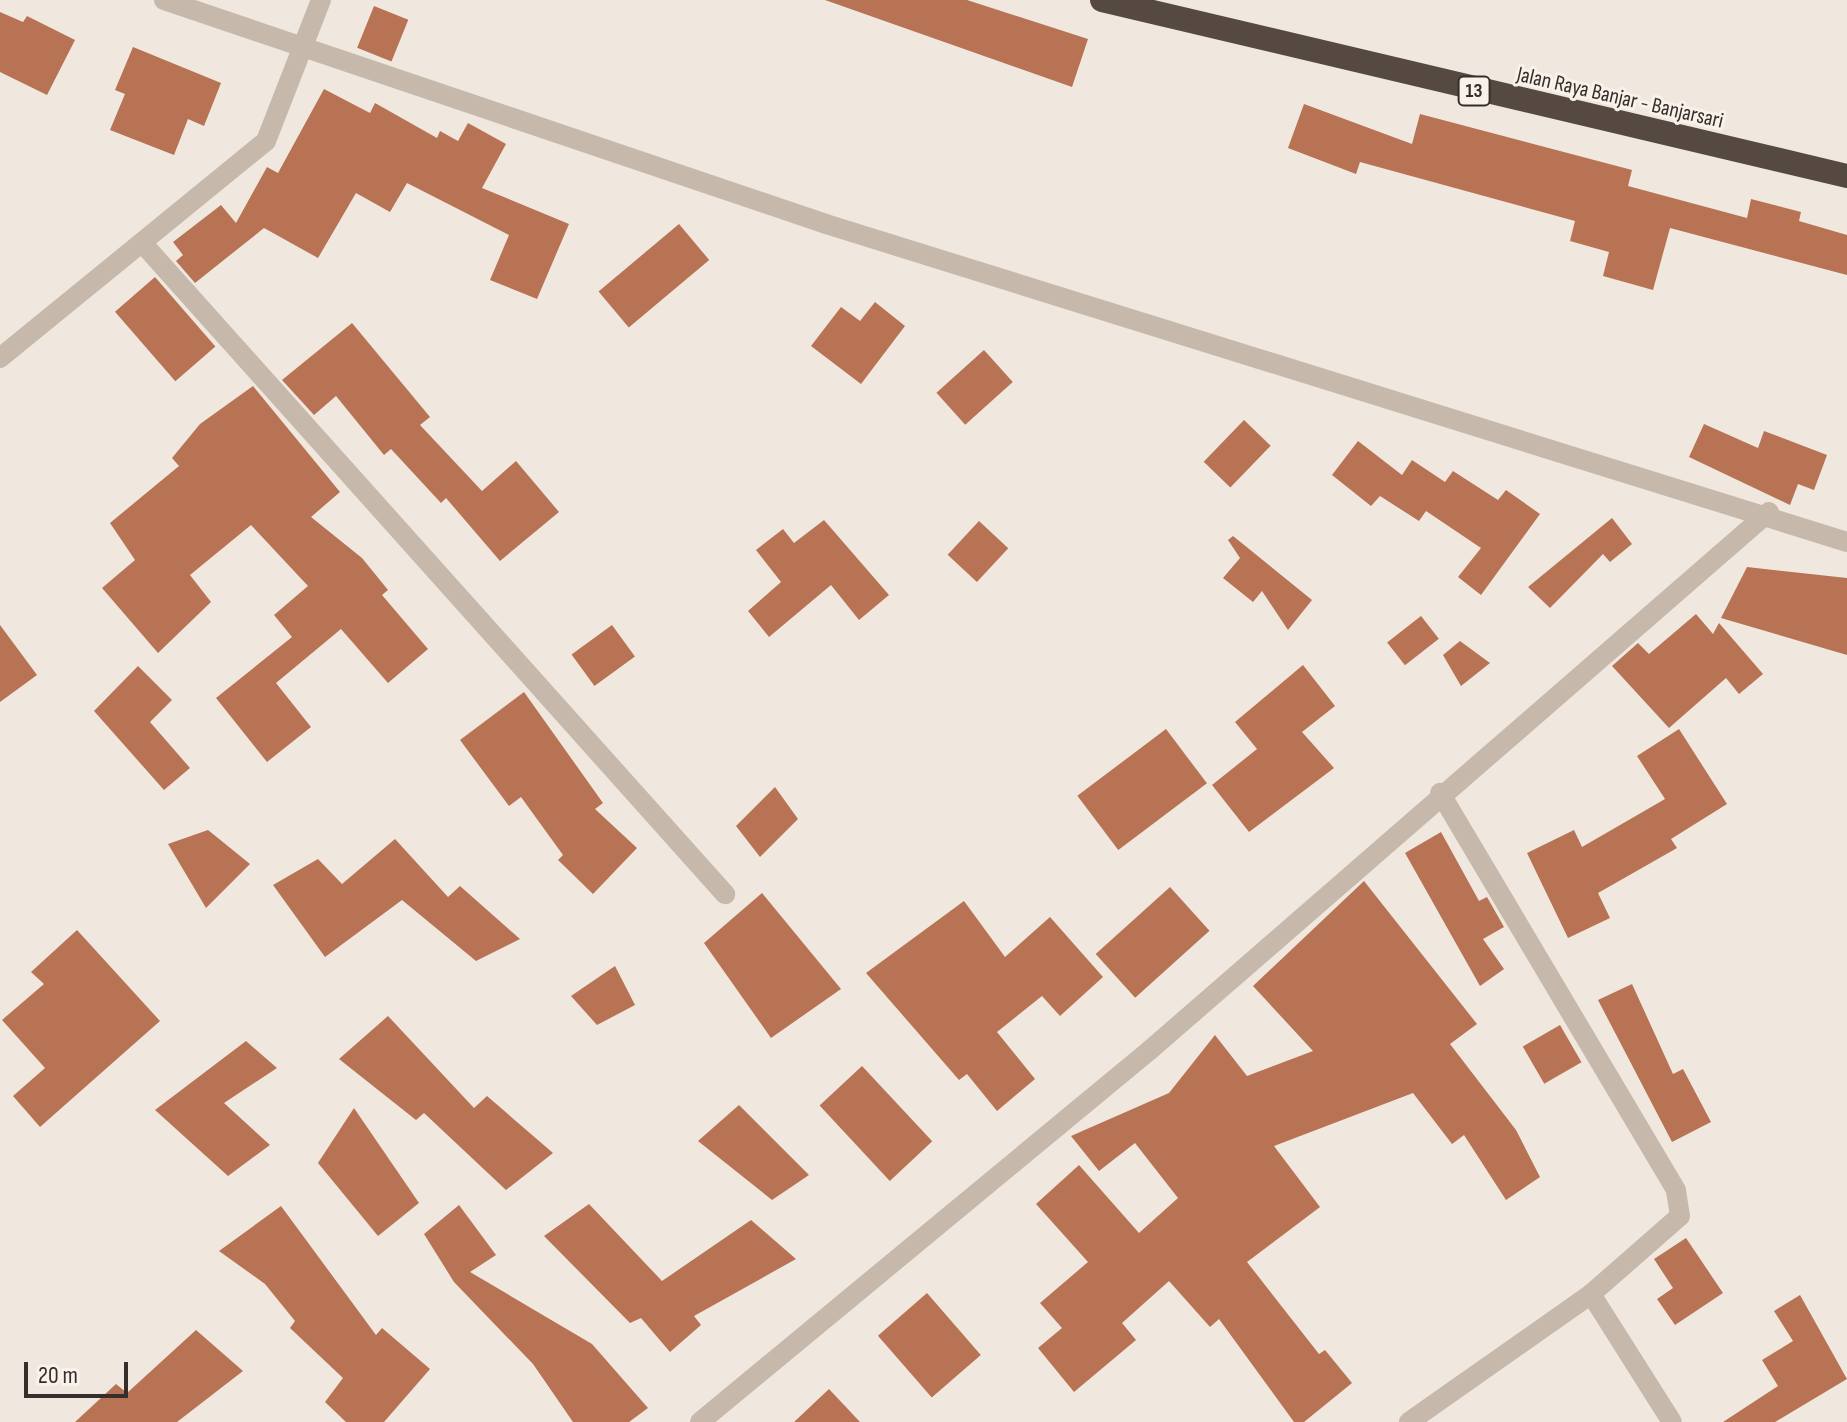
<!DOCTYPE html>
<style>
body{margin:0}
#map{position:relative;width:1847px;height:1422px;overflow:hidden;background:#f0e8de;font-family:"Sofia Sans Condensed",sans-serif}
div>[style]{position:absolute}
.building>*{inset:0;background:#b87254;transform-origin:0 0}
.street>*{height:20px;margin:-10px;padding:0 10px;transform-origin:10px;border-radius:10px;background:#c6b9ab}
.highway>*{height:24px;margin:-12px;padding:0 12px;transform-origin:12px;border-radius:12px;background:#554942}
span{translate:-50% -50%;white-space:nowrap;text-align:center;line-height:1.15;-webkit-text-stroke:6px #f8f2ea;paint-order:stroke}
.shield-label span{padding:2px 6px;background:#f8f2ea;border:2px solid;border-radius:6px;-webkit-text-stroke-width:0}
.shield-label{font-size:20px;color:#352e2a;font-weight:700}
.street-label{font-size:22px;color:#352e2a}
.scale{position:absolute;left:24px;top:1362px;width:104px;height:36px;box-sizing:border-box;border:4px solid #352e2a;border-top:0;padding-left:10px;font-size:24px;line-height:28px;white-space:nowrap;color:#352e2a;-webkit-text-stroke:6px #f8f2ea;paint-order:stroke}
</style>
<div id="map">
<div class="building">
<i style="clip-path:polygon(825px 0,967px 0,1088px 39px,1072px 87px)"></i>
<i style="left:374px;top:6px;width:37px;height:45px;rotate:22deg"></i>
<i style="clip-path:polygon(0 12px,23px 22px,27px 16px,75px 40px,47px 95px,0 72px)"></i>
<i style="clip-path:polygon(133px 47px,221px 83px,204px 126px,188px 119px,174px 155px,110px 130px,125px 94px,115px 90px)"></i>
<i style="clip-path:polygon(324px 89px,370px 113px,375px 103px,437px 138px,440px 131px,458px 141px,468px 123px,506px 144px,482px 188px,569px 224px,537px 299px,490px 280px,509px 235px,407px 183px,390px 212px,356px 193px,318px 258px,264px 228px,195px 283px,176px 261px,183px 255px,173px 242px,221px 205px,236px 223px,267px 167px,278px 173px)"></i>
<i style="clip-path:polygon(1304px 104px,1412px 144px,1420px 114px,1632px 170px,1628px 186px,1747px 218px,1751px 199px,1801px 212px,1799px 221px,1847px 235px,1847px 275px,1670px 228px,1653px 290px,1603px 276px,1609px 252px,1570px 241px,1575px 221px,1360px 162px,1356px 174px,1288px 148px)"></i>
<i style="left:679px;top:224px;width:47px;height:105px;rotate:50deg"></i>
<i style="left:155px;top:277px;width:92px;height:53px;rotate:49deg"></i>
<i style="clip-path:polygon(875px 302px,905px 326px,861px 384px,811px 346px,841px 307px,860px 321px)"></i>
<i style="clip-path:polygon(352px 323px,430px 417px,420px 425px,482px 491px,516px 461px,559px 512px,500px 561px,446px 498px,441px 503px,391px 449px,384px 455px,336px 396px,314px 415px,282px 380px)"></i>
<i style="left:984px;top:350px;width:43px;height:64px;rotate:48deg"></i>
<i style="clip-path:polygon(253px 386px,340px 492px,311px 517px,362px 558px,388px 590px,382px 595px,428px 649px,388px 683px,341px 629px,276px 683px,311px 727px,267px 762px,216px 698px,292px 637px,274px 615px,308px 586px,251px 525px,190px 575px,211px 602px,158px 653px,102px 588px,135px 560px,110px 523px,179px 466px,172px 458px,200px 424px)"></i>
<i style="left:1244px;top:420px;width:37px;height:58px;rotate:44deg"></i>
<i style="clip-path:polygon(1704px 424px,1758px 448px,1764px 431px,1827px 455px,1814px 490px,1798px 484px,1790px 505px,1689px 457px)"></i>
<i style="clip-path:polygon(1358px 441px,1402px 475px,1412px 460px,1445px 482px,1453px 471px,1498px 500px,1506px 490px,1540px 514px,1481px 595px,1458px 577px,1481px 548px,1426px 511px,1419px 521px,1380px 496px,1371px 506px,1332px 475px)"></i>
<i style="clip-path:polygon(1612px 518px,1632px 544px,1610px 562px,1603px 554px,1550px 608px,1528px 587px)"></i>
<i style="clip-path:polygon(824px 520px,889px 595px,859px 620px,831px 585px,769px 637px,748px 611px,781px 582px,756px 550px,783px 529px,794px 543px)"></i>
<i style="left:979px;top:521px;width:40px;height:46px;rotate:43deg"></i>
<i style="clip-path:polygon(1233px 536px,1312px 600px,1288px 630px,1262px 591px,1253px 602px,1223px 578px,1240px 558px,1228px 540px)"></i>
<i style="clip-path:polygon(1747px 567px,1847px 578px,1847px 655px,1721px 618px)"></i>
<i style="clip-path:polygon(1696px 614px,1713px 634px,1719px 623px,1763px 674px,1739px 694px,1726px 678px,1669px 728px,1612px 666px,1638px 643px,1649px 654px)"></i>
<i style="left:1421px;top:616px;width:29px;height:43px;rotate:52deg"></i>
<i style="clip-path:polygon(0 625px,37px 675px,0 702px)"></i>
<i style="left:612px;top:625px;width:39px;height:50px;rotate:54deg"></i>
<i style="clip-path:polygon(1460px 641px,1490px 663px,1461px 686px,1443px 655px)"></i>
<i style="clip-path:polygon(1303px 665px,1335px 706px,1302px 732px,1334px 768px,1249px 832px,1212px 785px,1257px 749px,1235px 722px)"></i>
<i style="clip-path:polygon(138px 666px,172px 700px,150px 722px,190px 768px,164px 790px,94px 711px)"></i>
<i style="clip-path:polygon(524px 692px,603px 803px,595px 809px,637px 848px,593px 894px,558px 860px,563px 855px,521px 797px,509px 806px,460px 740px)"></i>
<i style="left:1166px;top:729px;width:68px;height:111px;rotate:53deg"></i>
<i style="clip-path:polygon(1679px 729px,1727px 804px,1671px 839px,1677px 848px,1598px 893px,1610px 918px,1568px 938px,1527px 853px,1574px 830px,1582px 847px,1665px 799px,1637px 756px)"></i>
<i style="clip-path:polygon(775px 787px,798px 819px,760px 857px,736px 826px)"></i>
<i style="clip-path:polygon(208px 830px,250px 864px,206px 908px,168px 844px)"></i>
<i style="clip-path:polygon(1441px 832px,1479px 901px,1487px 897px,1504px 927px,1483px 939px,1504px 969px,1480px 986px,1405px 853px)"></i>
<i style="clip-path:polygon(395px 839px,448px 897px,460px 886px,520px 939px,476px 961px,402px 900px,325px 957px,273px 885px,318px 859px,342px 884px)"></i>
<i style="clip-path:polygon(1364px 881px,1477px 1024px,1450px 1044px,1516px 1130px,1540px 1177px,1506px 1200px,1464px 1135px,1452px 1144px,1413px 1093px,1274px 1146px,1320px 1207px,1247px 1262px,1319px 1354px,1325px 1350px,1352px 1383px,1304px 1422px,1294px 1422px,1219px 1319px,1210px 1327px,1169px 1281px,1122px 1323px,1136px 1340px,1074px 1392px,1038px 1348px,1062px 1328px,1040px 1303px,1088px 1262px,1036px 1204px,1079px 1165px,1139px 1233px,1178px 1198px,1135px 1143px,1099px 1171px,1071px 1136px,1169px 1093px,1215px 1035px,1247px 1076px,1313px 1051px,1253px 986px)"></i>
<i style="left:1170px;top:887px;width:59px;height:100px;rotate:48deg"></i>
<i style="clip-path:polygon(762px 893px,841px 989px,771px 1038px,704px 943px)"></i>
<i style="clip-path:polygon(964px 901px,1005px 957px,1050px 917px,1103px 977px,1060px 1016px,1042px 996px,997px 1032px,1035px 1079px,997px 1111px,967px 1074px,959px 1080px,866px 973px)"></i>
<i style="clip-path:polygon(77px 930px,160px 1021px,40px 1127px,13px 1096px,45px 1068px,2px 1020px,44px 984px,31px 972px)"></i>
<i style="clip-path:polygon(615px 966px,635px 1005px,597px 1025px,571px 996px)"></i>
<i style="clip-path:polygon(1632px 984px,1673px 1074px,1683px 1069px,1711px 1122px,1672px 1142px,1598px 1000px)"></i>
<i style="clip-path:polygon(388px 1016px,474px 1108px,487px 1096px,553px 1153px,506px 1190px,424px 1113px,416px 1120px,339px 1059px)"></i>
<i style="left:1560px;top:1025px;width:43px;height:43px;rotate:60deg"></i>
<i style="clip-path:polygon(246px 1041px,277px 1068px,224px 1103px,270px 1145px,228px 1176px,155px 1110px)"></i>
<i style="left:862px;top:1066px;width:103px;height:58px;rotate:47deg"></i>
<i style="clip-path:polygon(739px 1105px,809px 1175px,772px 1200px,698px 1141px)"></i>
<i style="clip-path:polygon(354px 1108px,419px 1203px,378px 1236px,318px 1163px)"></i>
<i style="clip-path:polygon(589px 1204px,662px 1281px,751px 1220px,796px 1259px,694px 1316px,701px 1325px,670px 1352px,641px 1318px,630px 1323px,544px 1236px)"></i>
<i style="clip-path:polygon(459px 1205px,496px 1255px,470px 1272px,592px 1344px,648px 1408px,629px 1422px,573px 1422px,533px 1364px,454px 1282px,424px 1234px)"></i>
<i style="clip-path:polygon(281px 1206px,376px 1335px,382px 1328px,430px 1369px,384px 1422px,346px 1422px,325px 1402px,343px 1378px,290px 1328px,295px 1321px,265px 1284px,219px 1251px)"></i>
<i style="clip-path:polygon(1686px 1238px,1723px 1293px,1675px 1325px,1657px 1299px,1673px 1288px,1654px 1259px)"></i>
<i style="left:927px;top:1293px;width:82px;height:65px;rotate:49deg"></i>
<i style="clip-path:polygon(1800px 1295px,1847px 1379px,1775px 1422px,1723px 1422px,1778px 1386px,1762px 1360px,1793px 1341px,1774px 1311px)"></i>
<i style="clip-path:polygon(196px 1330px,243px 1371px,177px 1422px,75px 1422px,116px 1384px,127px 1393px)"></i>
<i style="clip-path:polygon(829px 1389px,860px 1422px,794px 1422px)"></i>
</div>
<div class="street">
<i style="left:164px;top:0;width:699px;rotate:18.69deg"></i>
<i style="left:826px;top:224px;width:1069px;rotate:17.3deg"></i>
<i style="left:145px;top:246px;width:870px;rotate:48.17deg"></i>
<i style="left:0;top:358px;width:343px;rotate:-39.2deg"></i>
<i style="left:266px;top:141px;width:151px;rotate:-68.7deg"></i>
<i style="left:1591px;top:1294px;width:151px;rotate:57.7deg"></i>
<i style="left:700px;top:1422px;width:584px;rotate:-39.58deg"></i>
<i style="left:1150px;top:1050px;width:820px;rotate:-41deg"></i>
<i style="left:1409px;top:1422px;width:223px;rotate:-35.1deg"></i>
<i style="left:1591px;top:1294px;width:118px;rotate:-41.2deg"></i>
<i style="left:1680px;top:1216px;width:26px;rotate:-99deg"></i>
<i style="left:1676px;top:1190px;width:462px;rotate:-120.7deg"></i>
</div>
<div class="highway">
<i style="left:1102px;top:0;width:766px;rotate:13.29deg"></i>
</div>
<div class="shield-label">
<span style="left:1474px;top:91px">13</span>
</div>
<div class="street-label">
<span style="left:1620px;top:98px;rotate:13deg">Jalan Raya Banjar - Banjarsari</span>
</div>
<div class="scale">20 m</div>
</div>
